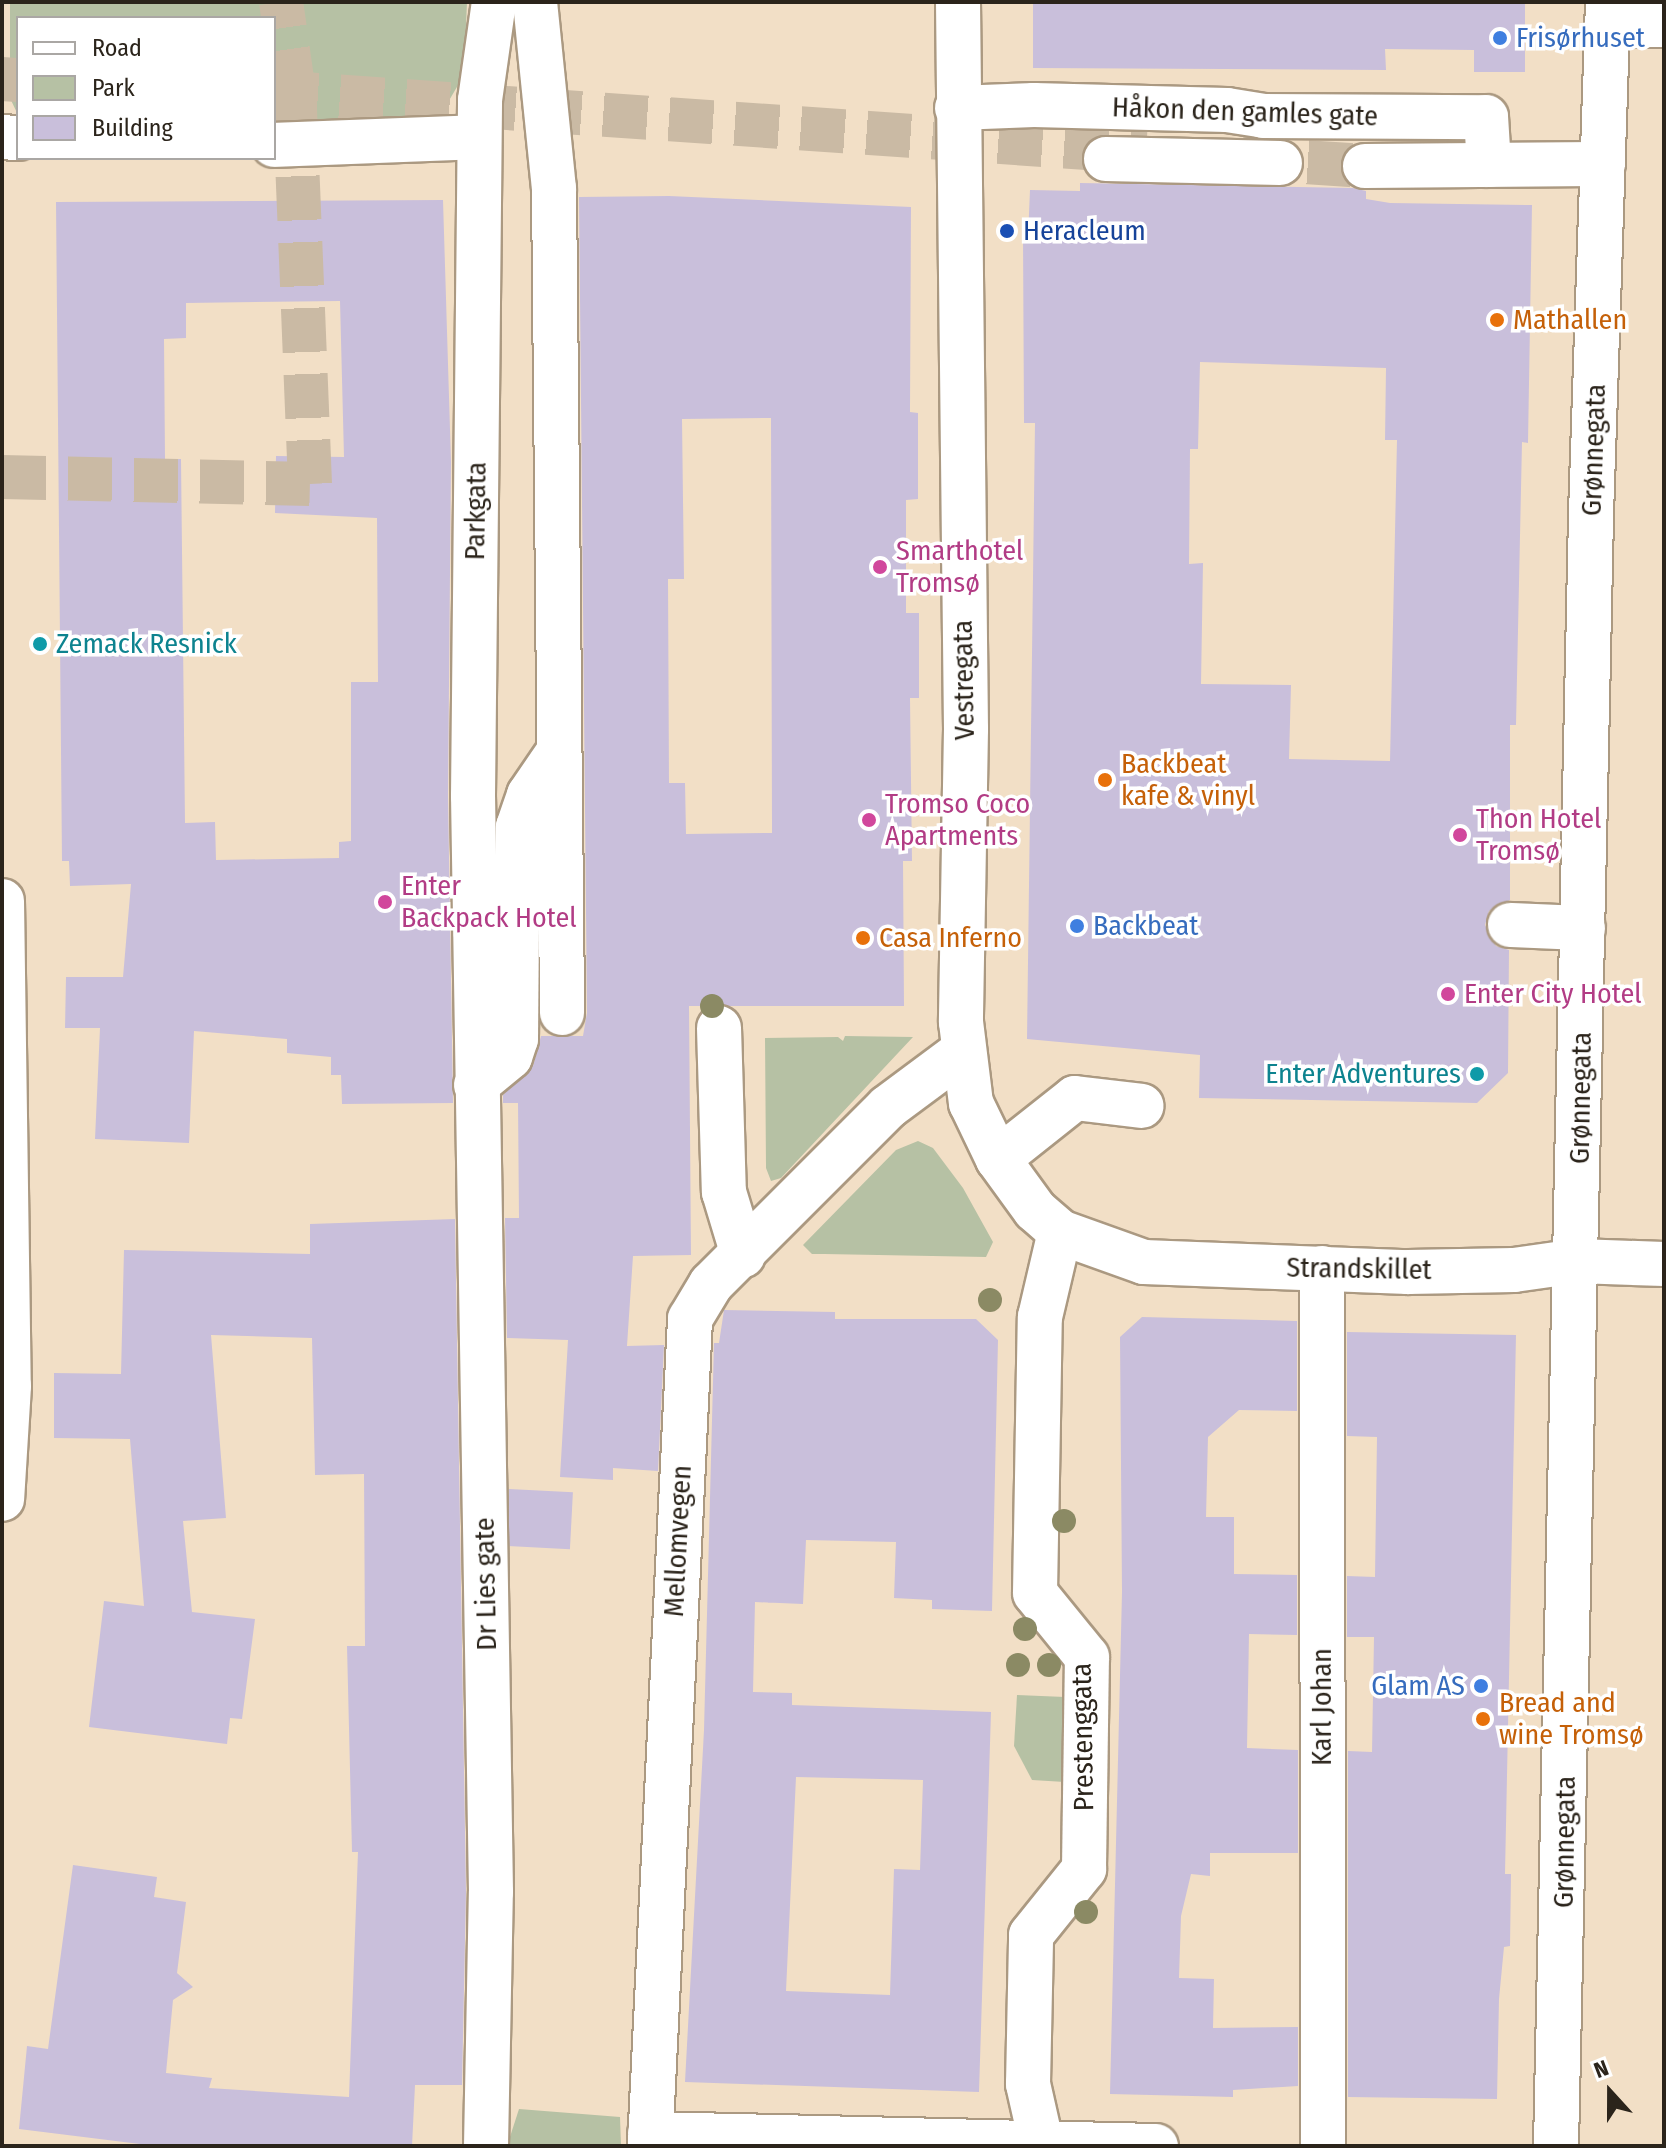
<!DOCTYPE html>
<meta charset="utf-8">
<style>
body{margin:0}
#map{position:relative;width:1666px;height:2148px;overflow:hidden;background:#f2dfc6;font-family:"Fira Sans Condensed",sans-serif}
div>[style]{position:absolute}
.green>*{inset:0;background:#b6c1a4}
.building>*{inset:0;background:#c9bfdb;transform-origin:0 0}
.minor-tunnel>*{height:44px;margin-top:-22px;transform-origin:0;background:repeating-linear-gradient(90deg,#cabaa4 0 44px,transparent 0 66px)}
.roads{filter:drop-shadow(2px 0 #ab9981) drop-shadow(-2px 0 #ab9981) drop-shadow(0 2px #ab9981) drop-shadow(0 -2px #ab9981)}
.minor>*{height:44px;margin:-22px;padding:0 22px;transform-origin:22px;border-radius:22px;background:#fff}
.trees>*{width:24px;height:24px;margin:-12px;border-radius:50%;background:#8b8a64}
.dots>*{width:22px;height:22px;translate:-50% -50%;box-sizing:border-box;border:4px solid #fff;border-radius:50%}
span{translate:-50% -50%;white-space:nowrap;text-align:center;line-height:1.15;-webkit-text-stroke:7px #fff;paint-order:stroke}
.shop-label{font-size:28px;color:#366cbe}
.left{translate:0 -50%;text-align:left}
.right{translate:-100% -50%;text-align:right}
.street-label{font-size:28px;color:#2b241b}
.transit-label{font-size:28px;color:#164399}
.food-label{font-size:28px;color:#c56008}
.hotel-label{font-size:28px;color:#b23c85}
.culture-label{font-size:28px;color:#0d838f}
.frame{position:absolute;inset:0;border:4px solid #2b241b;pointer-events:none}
.legend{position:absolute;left:16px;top:16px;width:260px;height:144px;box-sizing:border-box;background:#fff;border:2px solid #aaa7a4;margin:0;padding:10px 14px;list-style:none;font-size:24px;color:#2b241b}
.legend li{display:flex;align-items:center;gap:16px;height:40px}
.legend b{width:40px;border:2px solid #aaa7a4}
.north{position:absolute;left:1570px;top:2052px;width:80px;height:80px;-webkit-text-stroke:6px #fff;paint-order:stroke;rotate:339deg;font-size:22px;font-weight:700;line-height:32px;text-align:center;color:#2b241b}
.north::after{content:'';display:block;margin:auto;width:28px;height:36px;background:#2b241b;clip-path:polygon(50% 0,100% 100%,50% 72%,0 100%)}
</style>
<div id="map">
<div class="green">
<i style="clip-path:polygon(10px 2px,467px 2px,464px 75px,444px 109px,408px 121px,274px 127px,274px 18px,18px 18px,18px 115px,10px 98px)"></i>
<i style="clip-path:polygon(845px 1036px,913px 1037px,781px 1178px,771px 1181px,766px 1168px,765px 1038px,838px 1037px,843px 1041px)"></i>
<i style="clip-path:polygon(918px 1141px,933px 1148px,963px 1188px,993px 1242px,986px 1257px,824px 1254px,812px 1254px,803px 1245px,896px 1150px)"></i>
<i style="clip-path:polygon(1017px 1695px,1065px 1697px,1065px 1782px,1032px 1780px,1014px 1746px)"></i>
<i style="clip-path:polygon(519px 2109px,620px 2117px,621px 2146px,507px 2146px)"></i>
</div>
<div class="building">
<i style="clip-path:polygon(1033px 2px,1525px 3px,1525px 72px,1474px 72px,1474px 50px,1385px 49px,1386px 70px,1033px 68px)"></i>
<i style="clip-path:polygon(evenodd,1080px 183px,1353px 188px,1366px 191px,1366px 199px,1390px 203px,1532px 205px,1528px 443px,1522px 442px,1516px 725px,1510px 725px,1510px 900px,1489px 911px,1485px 925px,1496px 946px,1509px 950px,1508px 1073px,1477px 1103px,1199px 1098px,1200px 1055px,1027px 1039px,1035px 423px,1024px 423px,1023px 237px,1028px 237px,1030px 190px,1080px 191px,1080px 183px,1200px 362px,1386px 368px,1385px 440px,1397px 440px,1390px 761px,1289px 759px,1291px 685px,1201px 684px,1203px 563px,1189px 564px,1190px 449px,1198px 449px,1200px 362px)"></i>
<i style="clip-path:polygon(evenodd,669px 196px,911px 207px,910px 412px,918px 413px,918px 499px,906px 500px,906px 613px,919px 613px,919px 698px,910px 698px,912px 861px,903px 861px,904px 1006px,689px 1006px,691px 1255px,633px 1256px,627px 1346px,664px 1345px,658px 1471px,613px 1468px,613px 1480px,560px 1477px,568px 1340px,507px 1338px,505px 1218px,519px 1218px,518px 1103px,503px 1103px,503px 1095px,533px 1066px,541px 1036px,583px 1036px,587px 1013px,579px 197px,669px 196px,771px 418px,772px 833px,686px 834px,685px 783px,669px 783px,668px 579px,684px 579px,682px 419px,771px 418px)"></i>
<i style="clip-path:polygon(evenodd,443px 200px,451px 462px,448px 796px,453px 1103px,342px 1104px,341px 1075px,331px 1075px,331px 1057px,287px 1053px,287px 1039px,194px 1031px,189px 1143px,95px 1139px,100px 1028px,65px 1028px,66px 977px,123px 977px,131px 884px,70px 886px,69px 861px,62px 861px,56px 202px,443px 200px,340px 301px,344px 457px,276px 456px,275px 513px,377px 518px,378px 682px,351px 682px,351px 841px,339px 842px,339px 858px,216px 860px,215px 822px,185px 823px,181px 459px,165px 459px,164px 339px,186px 338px,186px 303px,340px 301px)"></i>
<i style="clip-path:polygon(455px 1219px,466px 1892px,462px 2085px,415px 2085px,412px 2146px,156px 2146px,19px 2129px,27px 2046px,48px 2049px,73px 1865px,157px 1877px,154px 1897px,186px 1902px,177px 1973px,193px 1987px,173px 2000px,166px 2073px,212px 2078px,209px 2088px,349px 2097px,358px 1852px,352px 1852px,347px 1646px,365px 1646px,364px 1474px,315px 1475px,312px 1338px,211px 1335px,226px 1518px,183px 1521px,192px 1612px,255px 1619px,242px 1719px,230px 1718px,227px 1744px,89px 1727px,104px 1601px,144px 1606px,130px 1439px,54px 1438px,54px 1373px,121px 1374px,124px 1250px,310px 1254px,310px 1224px)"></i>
<i style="clip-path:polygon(evenodd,724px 1310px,835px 1312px,835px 1319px,976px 1319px,998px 1340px,992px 1611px,932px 1609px,932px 1600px,894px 1598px,896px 1542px,806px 1540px,803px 1604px,755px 1602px,753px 1692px,792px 1693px,792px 1705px,991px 1712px,979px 2092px,685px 2082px,704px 1730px,714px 1343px,719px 1343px,724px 1310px,796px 1777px,923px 1780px,920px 1870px,894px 1869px,890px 1995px,786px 1991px,796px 1777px)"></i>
<i style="clip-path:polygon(1142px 1317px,1297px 1321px,1297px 1411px,1239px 1410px,1208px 1437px,1206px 1517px,1234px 1517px,1234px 1574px,1297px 1575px,1297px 1635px,1249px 1634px,1247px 1748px,1298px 1750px,1298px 1853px,1210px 1853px,1210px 1876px,1191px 1874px,1181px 1916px,1179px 1978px,1214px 1979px,1213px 2028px,1298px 2027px,1298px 2086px,1233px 2090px,1233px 2097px,1110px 2094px,1122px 1592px,1120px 1337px)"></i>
<i style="clip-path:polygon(1347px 1332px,1516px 1335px,1505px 1874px,1511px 1874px,1510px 1946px,1504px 1947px,1499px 1999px,1497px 2099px,1348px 2097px,1348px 1751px,1372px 1752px,1374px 1637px,1347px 1637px,1347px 1576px,1375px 1577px,1377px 1437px,1347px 1436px)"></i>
<i style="left:509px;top:1489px;width:64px;height:57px;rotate:3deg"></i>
</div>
<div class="minor-tunnel">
<i style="left:2px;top:79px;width:16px;rotate:4deg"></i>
<i style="left:274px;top:92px;width:874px;rotate:3.94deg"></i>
<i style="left:1242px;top:158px;width:123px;rotate:3.7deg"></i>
<i style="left:2px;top:477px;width:308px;rotate:1.3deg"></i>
<i style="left:310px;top:484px;width:391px;rotate:-92.3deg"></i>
<i style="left:294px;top:93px;width:92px;rotate:-98.1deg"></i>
</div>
<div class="roads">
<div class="minor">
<i style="left:535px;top:2px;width:187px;rotate:84.2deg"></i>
<i style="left:554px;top:188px;width:825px;rotate:89.44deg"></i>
<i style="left:958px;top:2px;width:727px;rotate:89.37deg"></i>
<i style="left:966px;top:729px;width:293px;rotate:91deg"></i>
<i style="left:961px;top:1022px;width:82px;rotate:83deg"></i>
<i style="left:971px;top:1103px;width:62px;rotate:64.3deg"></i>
<i style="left:998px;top:1159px;width:63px;rotate:54deg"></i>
<i style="left:1035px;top:1210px;width:33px;rotate:41deg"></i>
<i style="left:1060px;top:1232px;width:89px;rotate:19.7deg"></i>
<i style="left:1144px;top:1262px;width:264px;rotate:2.2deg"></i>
<i style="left:1408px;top:1272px;width:106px;rotate:-1.1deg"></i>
<i style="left:1514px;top:1270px;width:64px;rotate:-8.1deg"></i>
<i style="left:1577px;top:1261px;width:87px;rotate:2deg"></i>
<i style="left:1608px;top:25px;width:56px"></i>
<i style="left:957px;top:108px;width:77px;rotate:-2.2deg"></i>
<i style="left:1034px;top:105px;width:193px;rotate:1.5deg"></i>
<i style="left:1227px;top:110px;width:36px;rotate:9deg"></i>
<i style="left:1263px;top:116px;width:223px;rotate:0.3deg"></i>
<i style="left:1486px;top:117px;width:48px;rotate:86.4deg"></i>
<i style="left:2px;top:137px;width:16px;rotate:4deg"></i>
<i style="left:274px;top:145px;width:205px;rotate:-2.2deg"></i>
<i style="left:1106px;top:159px;width:174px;rotate:1.3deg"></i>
<i style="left:1365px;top:166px;width:238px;rotate:-0.5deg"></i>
<i style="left:2px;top:901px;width:485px;rotate:89.2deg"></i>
<i style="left:9px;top:1386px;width:113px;rotate:93.5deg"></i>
<i style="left:1510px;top:925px;width:73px;rotate:2.4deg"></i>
<i style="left:719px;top:1028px;width:164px;rotate:88.3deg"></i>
<i style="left:724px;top:1192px;width:66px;rotate:73.2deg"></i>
<i style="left:476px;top:1085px;width:44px;rotate:-39.5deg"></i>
<i style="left:510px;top:1057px;width:19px;rotate:-72deg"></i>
<i style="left:516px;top:1039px;width:212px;rotate:-89.5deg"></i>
<i style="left:518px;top:827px;width:34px;rotate:-71deg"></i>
<i style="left:529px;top:795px;width:50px;rotate:-55.7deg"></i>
<i style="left:998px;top:1159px;width:98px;rotate:-38.4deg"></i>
<i style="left:1075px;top:1098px;width:67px;rotate:6.8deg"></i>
<i style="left:1322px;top:1268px;width:878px;rotate:89.93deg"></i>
<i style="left:650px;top:2134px;width:506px;rotate:1.36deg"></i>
<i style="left:486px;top:2146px;width:254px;rotate:-88.9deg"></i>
<i style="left:491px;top:1892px;width:1096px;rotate:-90.94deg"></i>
<i style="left:473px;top:796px;width:696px;rotate:-89.42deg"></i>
<i style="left:480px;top:100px;width:99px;rotate:-81.9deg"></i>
<i style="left:650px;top:2146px;width:828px;rotate:-87.23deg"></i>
<i style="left:690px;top:1319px;width:41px;rotate:-59deg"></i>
<i style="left:711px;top:1284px;width:250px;rotate:-45deg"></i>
<i style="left:888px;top:1107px;width:92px;rotate:-36.6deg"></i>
<i style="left:1042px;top:2146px;width:64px;rotate:-102.7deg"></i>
<i style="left:1028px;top:2084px;width:149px;rotate:-88.8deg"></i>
<i style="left:1031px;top:1935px;width:85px;rotate:-51.2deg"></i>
<i style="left:1084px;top:1869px;width:212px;rotate:-89.2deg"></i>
<i style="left:1087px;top:1657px;width:82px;rotate:-129.1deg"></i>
<i style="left:1035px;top:1593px;width:276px;rotate:-89deg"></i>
<i style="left:1040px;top:1317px;width:87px;rotate:-76.8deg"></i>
<i style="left:1556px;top:2146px;width:1632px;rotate:-88.77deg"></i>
<i style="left:1591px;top:514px;width:512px;rotate:-88.1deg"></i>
</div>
</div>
<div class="trees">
<i style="left:712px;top:1006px"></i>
<i style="left:990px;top:1300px"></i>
<i style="left:1064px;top:1521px"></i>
<i style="left:1025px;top:1629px"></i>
<i style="left:1018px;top:1665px"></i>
<i style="left:1049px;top:1665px"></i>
<i style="left:1086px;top:1912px"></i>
</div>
<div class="dots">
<i style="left:1500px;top:38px;background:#3f7fe0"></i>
<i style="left:1007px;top:231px;background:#1a4fb4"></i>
<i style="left:1497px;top:320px;background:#e8710a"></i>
<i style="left:880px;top:567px;background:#d1479c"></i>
<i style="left:40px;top:644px;background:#0f9aa8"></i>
<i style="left:1105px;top:780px;background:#e8710a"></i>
<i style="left:869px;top:820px;background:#d1479c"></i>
<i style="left:1460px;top:835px;background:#d1479c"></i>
<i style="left:385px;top:902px;background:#d1479c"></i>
<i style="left:1077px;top:926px;background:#3f7fe0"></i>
<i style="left:863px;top:938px;background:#e8710a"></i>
<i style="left:1448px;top:994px;background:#d1479c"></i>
<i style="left:1477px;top:1074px;background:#0f9aa8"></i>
<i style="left:1481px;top:1686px;background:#3f7fe0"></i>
<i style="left:1483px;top:1719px;background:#e8710a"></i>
</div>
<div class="shop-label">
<span class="left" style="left:1516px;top:38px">Frisørhuset</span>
<span class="left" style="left:1093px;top:926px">Backbeat</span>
<span class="right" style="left:1465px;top:1686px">Glam AS</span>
</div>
<div class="street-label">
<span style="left:1245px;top:112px;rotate:2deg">Håkon den gamles gate</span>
<span style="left:1594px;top:450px;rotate:-88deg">Grønnegata</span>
<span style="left:476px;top:511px;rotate:-89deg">Parkgata</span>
<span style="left:964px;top:680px;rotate:-91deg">Vestregata</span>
<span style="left:1581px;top:1098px;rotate:-89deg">Grønnegata</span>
<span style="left:1359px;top:1269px;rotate:1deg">Strandskillet</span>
<span style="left:678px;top:1541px;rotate:-87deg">Mellomvegen</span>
<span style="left:486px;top:1584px;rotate:-91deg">Dr Lies gate</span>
<span style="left:1322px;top:1707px;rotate:-90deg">Karl Johan</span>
<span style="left:1083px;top:1737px;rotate:-91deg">Prestenggata</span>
<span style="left:1565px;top:1842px;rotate:-89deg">Grønnegata</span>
</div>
<div class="transit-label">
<span class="left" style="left:1023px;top:231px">Heracleum</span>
</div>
<div class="food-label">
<span class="left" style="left:1513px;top:320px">Mathallen</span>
<span class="left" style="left:1121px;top:780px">Backbeat<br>kafe &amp; vinyl</span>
<span class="left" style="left:879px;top:938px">Casa Inferno</span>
<span class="left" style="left:1499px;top:1719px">Bread and<br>wine Tromsø</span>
</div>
<div class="hotel-label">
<span class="left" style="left:896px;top:567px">Smarthotel<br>Tromsø</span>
<span class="left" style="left:885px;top:820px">Tromso Coco<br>Apartments</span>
<span class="left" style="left:1476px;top:835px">Thon Hotel<br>Tromsø</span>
<span class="left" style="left:401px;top:902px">Enter<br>Backpack Hotel</span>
<span class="left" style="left:1464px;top:994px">Enter City Hotel</span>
</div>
<div class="culture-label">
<span class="left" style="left:56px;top:644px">Zemack Resnick</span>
<span class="right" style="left:1461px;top:1074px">Enter Adventures</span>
</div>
<div class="frame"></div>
<ul class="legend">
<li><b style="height:10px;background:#fff"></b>Road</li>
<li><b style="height:22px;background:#b6c1a4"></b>Park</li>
<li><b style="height:22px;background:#c9bfdb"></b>Building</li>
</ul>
<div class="north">N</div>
</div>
